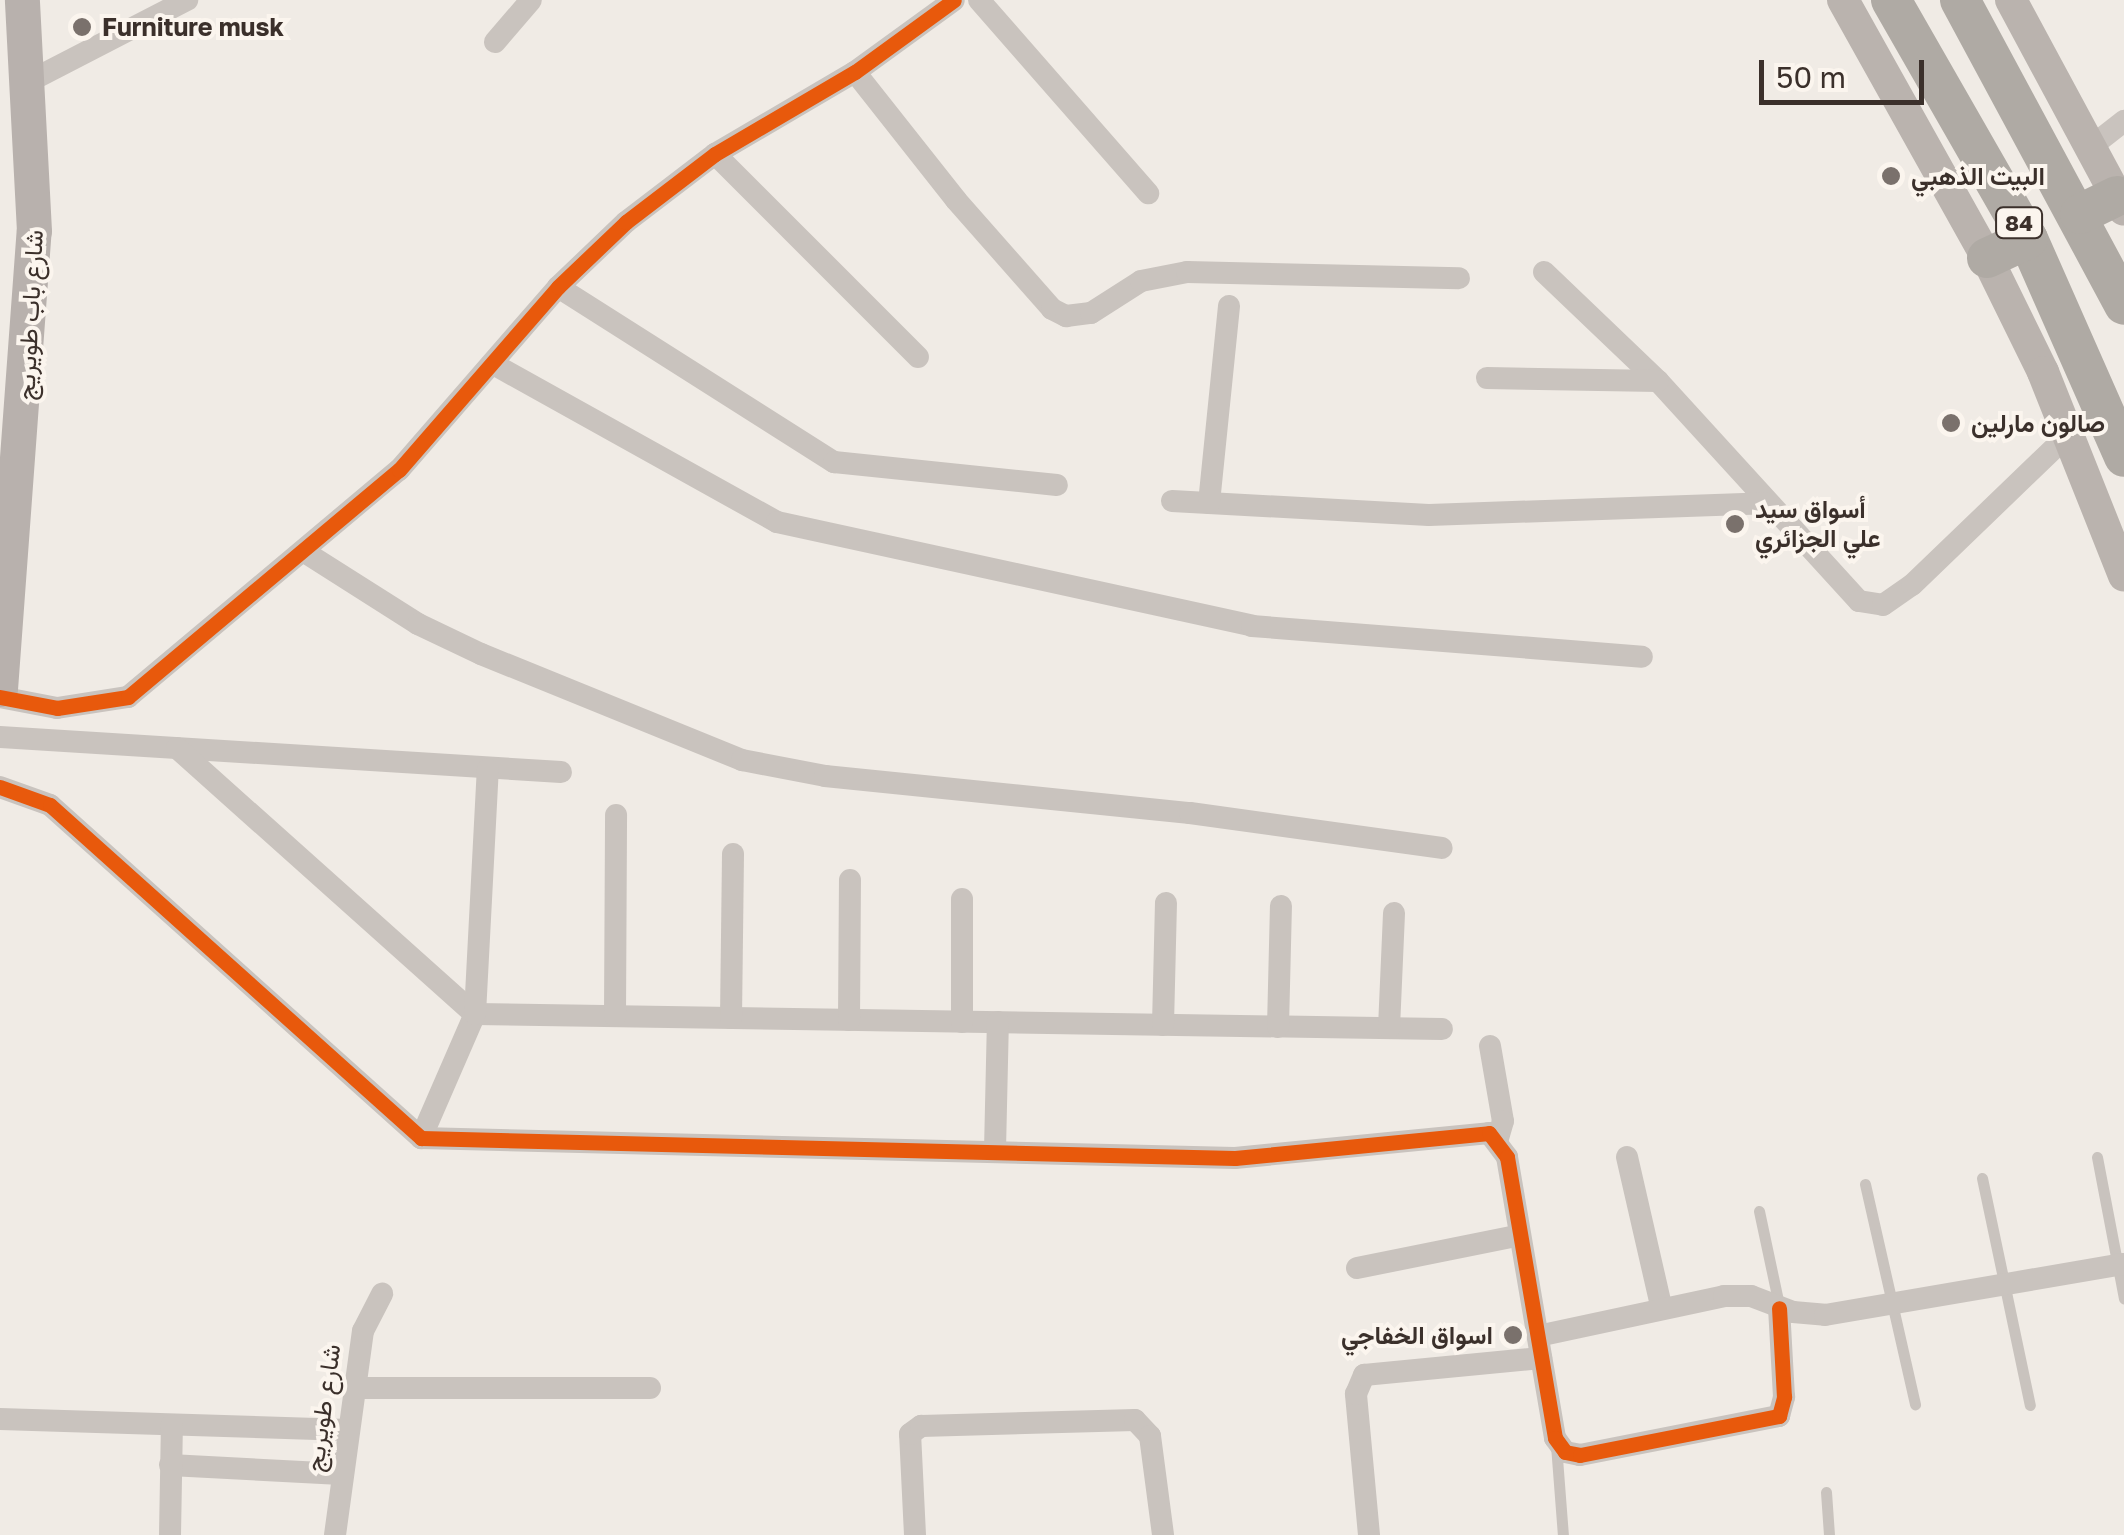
<!DOCTYPE html>
<meta charset="utf-8">
<style>
body{margin:0}
#map{position:relative;width:2124px;height:1535px;overflow:hidden;background:#f0ebe5;font-family:"Golos Text",Vazirmatn,sans-serif}
div>[style]{position:absolute}
.lane>*{height:11px;margin:-5.5px;padding:0 5.5px;transform-origin:5.5px;border-radius:5.5px;background:#c9c3be}
.street>*{height:22px;margin:-11px;padding:0 11px;transform-origin:11px;border-radius:11px;background:#c9c3be}
.secondary>*{height:32px;margin:-16px;padding:0 16px;transform-origin:16px;border-radius:16px;background:#bab3ae}
.primary>*{height:35px;margin:-17.5px;padding:0 17.5px;transform-origin:17.5px;border-radius:17.5px;background:#b8b1ad}
.highway>*{height:40px;margin:-20px;padding:0 20px;transform-origin:20px;border-radius:20px;background:#afaaa4}
.cycleway>*{height:15px;margin:-7.5px;padding:0 7.5px;transform-origin:7.5px;border-radius:7.5px;background:#e8590c}
.dots>*{width:28px;height:28px;translate:-50% -50%;box-sizing:border-box;border:5px solid #fbf5ee;border-radius:50%}
span{translate:-50% -50%;white-space:nowrap;text-align:center;line-height:1.15;-webkit-text-stroke:8px #fbf5ee;paint-order:stroke}
.shield-label span{padding:2px 8px;background:#fbf5ee;border:2px solid;border-radius:8px;-webkit-text-stroke-width:0}
.shield-label{font-size:22px;color:#3b302b;font-weight:700}
.poi-label{font-size:25px;color:#3b302b;font-weight:700}
.left{translate:0 -50%;text-align:left}
.right{translate:-100% -50%;text-align:right}
.street-label{font-size:25px;color:#3b302b}
.scale{position:absolute;left:1759px;top:60px;width:165px;height:45px;box-sizing:border-box;border:5px solid #3b302b;border-top:0;padding-left:12px;font-size:30px;line-height:35px;white-space:nowrap;color:#3b302b;-webkit-text-stroke:8px #fbf5ee;paint-order:stroke}
</style>
<div id="map">
<div class="lane">
<i style="left:2097px;top:1157px;width:144px;rotate:79.2deg"></i>
<i style="left:1982px;top:1178px;width:232px;rotate:78.1deg"></i>
<i style="left:1865px;top:1184px;width:226px;rotate:77.2deg"></i>
<i style="left:1759px;top:1211px;width:96px;rotate:78deg"></i>
<i style="left:1556px;top:1445px;width:90px;rotate:85.6deg"></i>
<i style="left:1826px;top:1492px;width:43px;rotate:86deg"></i>
</div>
<div class="street">
<i style="left:979px;top:0;width:257px;rotate:48.8deg"></i>
<i style="left:495px;top:42px;width:55px;rotate:-49.4deg"></i>
<i style="left:855px;top:72px;width:163px;rotate:51.7deg"></i>
<i style="left:956px;top:200px;width:145px;rotate:48.6deg"></i>
<i style="left:1052px;top:309px;width:16px;rotate:27deg"></i>
<i style="left:1066px;top:316px;width:25px;rotate:-7deg"></i>
<i style="left:1091px;top:313px;width:59px;rotate:-32.6deg"></i>
<i style="left:1141px;top:281px;width:47px;rotate:-11.1deg"></i>
<i style="left:1187px;top:272px;width:272px;rotate:1.3deg"></i>
<i style="left:30px;top:81px;width:177px;rotate:-27.3deg"></i>
<i style="left:2092px;top:146px;width:41px;rotate:-38deg"></i>
<i style="left:715px;top:154px;width:287px;rotate:45deg"></i>
<i style="left:1544px;top:272px;width:158px;rotate:43.7deg"></i>
<i style="left:1658px;top:381px;width:298px;rotate:47.6deg"></i>
<i style="left:1859px;top:601px;width:24px;rotate:9deg"></i>
<i style="left:1883px;top:605px;width:35px;rotate:-35deg"></i>
<i style="left:1912px;top:585px;width:218px;rotate:-43.9deg"></i>
<i style="left:558px;top:287px;width:327px;rotate:32.4deg"></i>
<i style="left:834px;top:462px;width:224px;rotate:5.9deg"></i>
<i style="left:495px;top:365px;width:323px;rotate:29.1deg"></i>
<i style="left:777px;top:522px;width:486px;rotate:12.3deg"></i>
<i style="left:1252px;top:626px;width:391px;rotate:4.5deg"></i>
<i style="left:1487px;top:378px;width:171px;rotate:1deg"></i>
<i style="left:1172px;top:501px;width:257px;rotate:3.1deg"></i>
<i style="left:1429px;top:515px;width:336px;rotate:-2deg"></i>
<i style="left:1209px;top:503px;width:198px;rotate:-84.2deg"></i>
<i style="left:303px;top:551px;width:136px;rotate:32.4deg"></i>
<i style="left:418px;top:624px;width:70px;rotate:25.5deg"></i>
<i style="left:481px;top:654px;width:282px;rotate:22.1deg"></i>
<i style="left:742px;top:760px;width:85px;rotate:10.9deg"></i>
<i style="left:825px;top:776px;width:367px;rotate:5.8deg"></i>
<i style="left:1190px;top:813px;width:254px;rotate:7.9deg"></i>
<i style="left:0;top:697px;width:58px;rotate:10.9deg"></i>
<i style="left:57px;top:708px;width:72px;rotate:-8.8deg"></i>
<i style="left:128px;top:697px;width:354px;rotate:-40deg"></i>
<i style="left:399px;top:470px;width:242px;rotate:-49deg"></i>
<i style="left:558px;top:287px;width:94px;rotate:-43.7deg"></i>
<i style="left:626px;top:222px;width:112px;rotate:-37.4deg"></i>
<i style="left:715px;top:154px;width:162px;rotate:-30.4deg"></i>
<i style="left:855px;top:72px;width:122px;rotate:-36deg"></i>
<i style="left:0;top:737px;width:562px;rotate:3.57deg"></i>
<i style="left:177px;top:748px;width:399px;rotate:41.8deg"></i>
<i style="left:475px;top:1014px;width:967px;rotate:0.89deg"></i>
<i style="left:0;top:787px;width:53px;rotate:19.8deg"></i>
<i style="left:50px;top:805px;width:499px;rotate:41.9deg"></i>
<i style="left:421px;top:1138px;width:814px;rotate:1.41deg"></i>
<i style="left:1235px;top:1158px;width:255px;rotate:-5.6deg"></i>
<i style="left:1489px;top:1133px;width:30px;rotate:53deg"></i>
<i style="left:1507px;top:1157px;width:285px;rotate:80.3deg"></i>
<i style="left:1555px;top:1438px;width:17px;rotate:54deg"></i>
<i style="left:1565px;top:1452px;width:15px;rotate:11deg"></i>
<i style="left:1580px;top:1455px;width:203px;rotate:-11.1deg"></i>
<i style="left:1779px;top:1416px;width:20px;rotate:-75deg"></i>
<i style="left:1784px;top:1397px;width:89px;rotate:-93.2deg"></i>
<i style="left:615px;top:1016px;width:201px;rotate:-89.7deg"></i>
<i style="left:731px;top:1018px;width:164px;rotate:-89.3deg"></i>
<i style="left:849px;top:1020px;width:140px;rotate:-89.6deg"></i>
<i style="left:962px;top:1022px;width:123px;rotate:-90deg"></i>
<i style="left:1163px;top:1025px;width:122px;rotate:-88.6deg"></i>
<i style="left:1278px;top:1027px;width:121px;rotate:-88.6deg"></i>
<i style="left:1389px;top:1028px;width:115px;rotate:-87.5deg"></i>
<i style="left:1490px;top:1046px;width:76px;rotate:80.2deg"></i>
<i style="left:1503px;top:1121px;width:18px;rotate:106deg"></i>
<i style="left:421px;top:1138px;width:135px;rotate:-66.5deg"></i>
<i style="left:475px;top:1014px;width:245px;rotate:-87deg"></i>
<i style="left:995px;top:1150px;width:128px;rotate:-88.7deg"></i>
<i style="left:1627px;top:1157px;width:153px;rotate:77.1deg"></i>
<i style="left:1357px;top:1268px;width:166px;rotate:-11.4deg"></i>
<i style="left:1538px;top:1336px;width:190px;rotate:-12.1deg"></i>
<i style="left:1724px;top:1296px;width:27px"></i>
<i style="left:1751px;top:1296px;width:45px;rotate:20.9deg"></i>
<i style="left:1793px;top:1312px;width:32px;rotate:5deg"></i>
<i style="left:1825px;top:1315px;width:303px;rotate:-9.7deg"></i>
<i style="left:354px;top:1388px;width:296px"></i>
<i style="left:0;top:1419px;width:348px;rotate:1.8deg"></i>
<i style="left:170px;top:1465px;width:171px;rotate:3deg"></i>
<i style="left:170px;top:1535px;width:110px;rotate:-89deg"></i>
<i style="left:335px;top:1535px;width:206px;rotate:-82.2deg"></i>
<i style="left:363px;top:1331px;width:42px;rotate:-62.8deg"></i>
<i style="left:915px;top:1535px;width:101px;rotate:-92.8deg"></i>
<i style="left:910px;top:1434px;width:14px;rotate:-36deg"></i>
<i style="left:921px;top:1426px;width:214px;rotate:-1.6deg"></i>
<i style="left:1135px;top:1420px;width:22px;rotate:47deg"></i>
<i style="left:1150px;top:1436px;width:100px;rotate:82.5deg"></i>
<i style="left:1369px;top:1535px;width:142px;rotate:-95.3deg"></i>
<i style="left:1356px;top:1394px;width:21px;rotate:-67deg"></i>
<i style="left:1364px;top:1375px;width:178px;rotate:-5.5deg"></i>
</div>
<div class="secondary">
<i style="left:1843px;top:0;width:295px;rotate:60.8deg"></i>
<i style="left:1987px;top:258px;width:127px;rotate:63.8deg"></i>
<i style="left:2043px;top:372px;width:219px;rotate:68.3deg"></i>
<i style="left:2011px;top:0;width:238px;rotate:61.7deg"></i>
</div>
<div class="primary">
<i style="left:0;top:689px;width:459px;rotate:-85.8deg"></i>
<i style="left:34px;top:231px;width:231px;rotate:-93deg"></i>
</div>
<div class="highway">
<i style="left:1891px;top:0;width:275px;rotate:60.2deg"></i>
<i style="left:2028px;top:239px;width:238px;rotate:66.2deg"></i>
<i style="left:1960px;top:0;width:346px;rotate:61.7deg"></i>
<i style="left:2080px;top:214px;width:41px;rotate:-25.9deg"></i>
<i style="left:1987px;top:258px;width:45px;rotate:-24.9deg"></i>
</div>
<div class="cycleway">
<i style="left:0;top:697px;width:58px;rotate:10.9deg"></i>
<i style="left:57px;top:708px;width:72px;rotate:-8.8deg"></i>
<i style="left:128px;top:697px;width:354px;rotate:-40deg"></i>
<i style="left:399px;top:470px;width:242px;rotate:-49deg"></i>
<i style="left:558px;top:287px;width:94px;rotate:-43.7deg"></i>
<i style="left:626px;top:222px;width:112px;rotate:-37.4deg"></i>
<i style="left:715px;top:154px;width:162px;rotate:-30.4deg"></i>
<i style="left:855px;top:72px;width:122px;rotate:-36deg"></i>
<i style="left:0;top:787px;width:53px;rotate:19.8deg"></i>
<i style="left:50px;top:805px;width:499px;rotate:41.9deg"></i>
<i style="left:421px;top:1138px;width:814px;rotate:1.41deg"></i>
<i style="left:1235px;top:1158px;width:255px;rotate:-5.6deg"></i>
<i style="left:1489px;top:1133px;width:30px;rotate:53deg"></i>
<i style="left:1507px;top:1157px;width:285px;rotate:80.3deg"></i>
<i style="left:1555px;top:1438px;width:17px;rotate:54deg"></i>
<i style="left:1565px;top:1452px;width:15px;rotate:11deg"></i>
<i style="left:1580px;top:1455px;width:203px;rotate:-11.1deg"></i>
<i style="left:1779px;top:1416px;width:20px;rotate:-75deg"></i>
<i style="left:1784px;top:1397px;width:89px;rotate:-93.2deg"></i>
</div>
<div class="dots">
<i style="left:82px;top:27px;background:#7a716c"></i>
<i style="left:1891px;top:176px;background:#7a716c"></i>
<i style="left:1951px;top:423px;background:#7a716c"></i>
<i style="left:1735px;top:524px;background:#7a716c"></i>
<i style="left:1513px;top:1335px;background:#7a716c"></i>
</div>
<div class="shield-label">
<span style="left:2019px;top:223px">84</span>
</div>
<div class="poi-label">
<span class="left" style="left:102px;top:27px">Furniture musk</span>
<span class="left" style="left:1911px;top:176px">البيت الذهبي</span>
<span class="left" style="left:1971px;top:423px">صالون مارلين</span>
<span class="left" style="left:1755px;top:524px">أسواق سيد<br>علي الجزائري</span>
<span class="right" style="left:1493px;top:1335px">اسواق الخفاجي</span>
</div>
<div class="street-label">
<span style="left:30px;top:315px;rotate:-87deg">شارع باب طويريج</span>
<span style="left:323px;top:1408px;rotate:-82deg">شارع طويريج</span>
</div>
<div class="scale">50 m</div>
</div>
